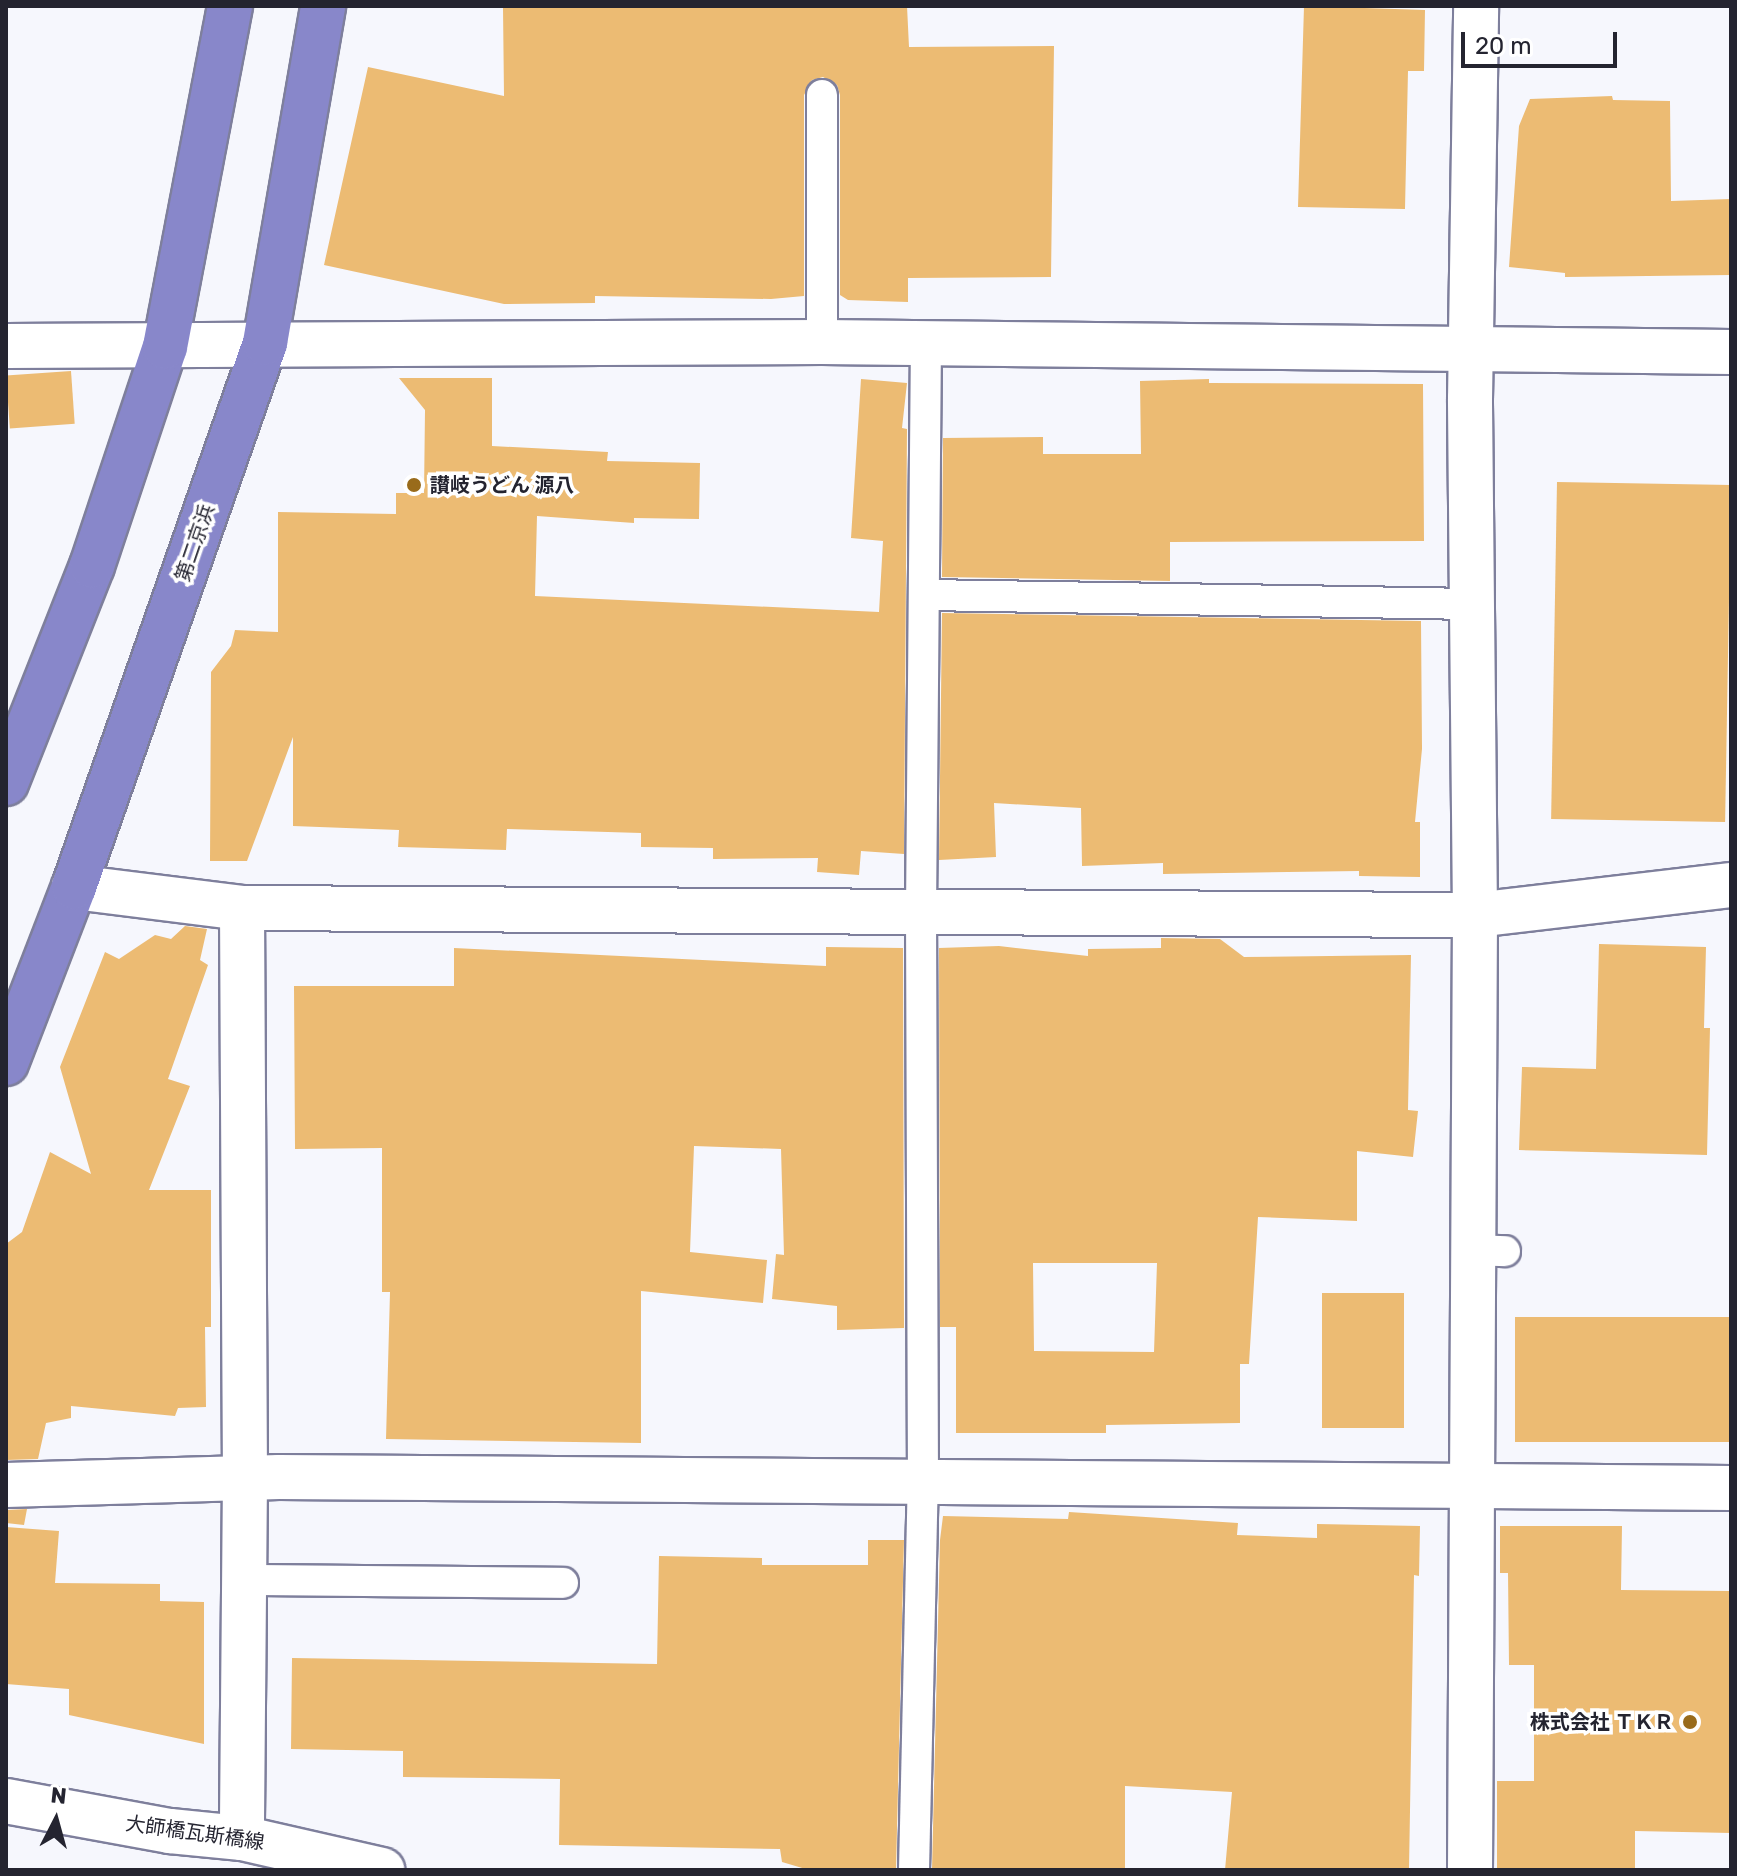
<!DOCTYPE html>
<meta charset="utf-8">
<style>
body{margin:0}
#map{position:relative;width:1737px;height:1876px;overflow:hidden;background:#f6f7fd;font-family:Rubik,"Noto Sans JP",sans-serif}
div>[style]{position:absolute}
.building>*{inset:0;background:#ecbb73;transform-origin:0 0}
.roads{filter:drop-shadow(2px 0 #7e7f9c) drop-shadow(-2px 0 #7e7f9c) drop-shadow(0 2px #7e7f9c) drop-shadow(0 -2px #7e7f9c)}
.lane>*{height:30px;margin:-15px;padding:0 15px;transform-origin:15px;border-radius:15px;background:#fff}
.street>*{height:44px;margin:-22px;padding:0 22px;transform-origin:22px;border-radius:22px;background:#fff}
.secondary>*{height:44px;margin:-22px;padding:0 22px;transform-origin:22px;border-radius:22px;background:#fff}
.highway>*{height:44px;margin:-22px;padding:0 22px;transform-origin:22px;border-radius:22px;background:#8887ca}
.dots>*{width:22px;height:22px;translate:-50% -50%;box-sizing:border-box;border:4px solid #fff;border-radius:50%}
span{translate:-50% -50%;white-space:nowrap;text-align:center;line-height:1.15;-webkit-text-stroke:7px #fff;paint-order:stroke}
.poi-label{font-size:20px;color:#242430;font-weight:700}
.left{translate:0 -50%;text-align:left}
.right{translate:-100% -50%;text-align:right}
.street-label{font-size:20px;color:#242430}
.frame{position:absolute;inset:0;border:8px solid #242430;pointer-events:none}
.north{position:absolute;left:16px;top:1780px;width:80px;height:80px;-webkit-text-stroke:6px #fff;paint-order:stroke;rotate:6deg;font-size:22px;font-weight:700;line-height:32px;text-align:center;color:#242430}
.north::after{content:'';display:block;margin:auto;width:28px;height:36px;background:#242430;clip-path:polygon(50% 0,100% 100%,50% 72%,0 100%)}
.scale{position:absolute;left:1461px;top:32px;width:156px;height:36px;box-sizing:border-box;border:4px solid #242430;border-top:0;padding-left:10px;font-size:24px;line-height:28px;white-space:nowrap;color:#242430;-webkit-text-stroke:6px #fff;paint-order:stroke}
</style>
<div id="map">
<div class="building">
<i style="clip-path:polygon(907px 6px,909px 47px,1054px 46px,1051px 277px,908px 278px,908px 302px,848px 300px,840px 295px,840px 95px,837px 85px,823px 77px,812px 80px,804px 95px,804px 296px,771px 299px,595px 296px,595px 303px,504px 304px,324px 265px,368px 67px,504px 96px,503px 8px)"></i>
<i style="clip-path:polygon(1304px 6px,1425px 10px,1424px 71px,1408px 71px,1405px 209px,1298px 207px)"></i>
<i style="clip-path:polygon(1612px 96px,1613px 100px,1670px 101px,1671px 201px,1731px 199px,1731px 275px,1565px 277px,1565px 273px,1509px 267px,1519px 126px,1530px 99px)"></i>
<i style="left:71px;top:371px;width:53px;height:65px;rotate:86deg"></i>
<i style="clip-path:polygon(399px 378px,492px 378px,492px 446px,608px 452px,607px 461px,700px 463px,699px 519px,634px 518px,634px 523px,537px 516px,535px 596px,879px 612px,883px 541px,851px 538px,861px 379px,907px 383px,902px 428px,907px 429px,904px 854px,861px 851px,859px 875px,817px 872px,818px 858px,713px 859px,713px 848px,641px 847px,641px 833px,507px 829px,506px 850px,398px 847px,399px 830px,293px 826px,293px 737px,247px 861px,210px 861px,211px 672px,231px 646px,235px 630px,278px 632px,278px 512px,396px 514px,396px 493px,424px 493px,425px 410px)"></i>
<i style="clip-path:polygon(1209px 379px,1209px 383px,1423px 384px,1424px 541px,1170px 542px,1170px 581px,942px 577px,943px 438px,1043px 437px,1043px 454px,1141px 454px,1140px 381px)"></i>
<i style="left:1557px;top:482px;width:174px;height:337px;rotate:1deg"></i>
<i style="clip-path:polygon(942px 613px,1421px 621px,1422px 749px,1415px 822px,1420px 822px,1420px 877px,1359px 876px,1359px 871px,1163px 874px,1163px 863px,1082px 866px,1081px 808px,994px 803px,996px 857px,939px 860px)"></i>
<i style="clip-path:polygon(185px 926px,207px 929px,200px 960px,208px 965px,168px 1079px,190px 1086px,149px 1190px,211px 1190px,211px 1327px,205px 1327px,206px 1407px,178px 1408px,175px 1416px,71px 1406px,71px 1418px,46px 1423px,38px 1459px,6px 1460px,6px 1244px,22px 1232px,50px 1152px,91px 1174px,60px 1067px,105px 952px,119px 959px,155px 935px,171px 939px)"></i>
<i style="clip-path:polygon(evenodd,1161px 938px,1220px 939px,1244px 957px,1411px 955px,1408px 1110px,1418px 1111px,1413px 1157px,1357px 1151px,1357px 1221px,1258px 1217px,1249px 1364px,1240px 1364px,1240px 1423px,1106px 1425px,1106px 1433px,956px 1433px,956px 1327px,940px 1327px,939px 948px,999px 946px,1088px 956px,1088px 949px,1161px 948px,1161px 938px,1033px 1263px,1157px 1263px,1154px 1352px,1034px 1351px,1033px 1263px)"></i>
<i style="clip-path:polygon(1599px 944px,1706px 947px,1704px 1028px,1710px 1028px,1707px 1155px,1519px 1150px,1522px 1067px,1596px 1069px)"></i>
<i style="clip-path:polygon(826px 947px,903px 948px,904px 1328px,837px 1330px,837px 1306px,772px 1299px,776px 1254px,784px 1255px,781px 1149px,694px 1146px,690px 1252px,767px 1260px,763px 1303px,641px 1291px,641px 1443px,386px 1439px,390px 1292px,382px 1292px,382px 1148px,295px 1149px,294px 986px,454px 986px,454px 948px,826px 966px)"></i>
<i style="left:1322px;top:1293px;width:82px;height:135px"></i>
<i style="left:1731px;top:1317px;width:125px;height:216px;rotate:90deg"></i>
<i style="clip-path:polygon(27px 1509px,24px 1525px,6px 1523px,6px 1510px)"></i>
<i style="clip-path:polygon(1069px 1512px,1238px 1523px,1237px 1535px,1317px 1538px,1317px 1524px,1420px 1526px,1419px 1576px,1414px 1575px,1409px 1870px,1225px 1870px,1232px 1792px,1125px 1786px,1125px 1870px,932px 1870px,940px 1540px,943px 1516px,1068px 1519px)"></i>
<i style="clip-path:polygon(1500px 1526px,1622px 1526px,1621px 1590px,1731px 1591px,1731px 1833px,1635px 1831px,1635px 1870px,1497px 1870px,1497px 1781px,1534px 1781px,1534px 1665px,1509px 1665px,1508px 1573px,1500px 1573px)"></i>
<i style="clip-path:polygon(6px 1527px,59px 1531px,55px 1583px,160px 1584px,160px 1601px,204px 1602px,204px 1744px,69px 1715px,69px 1689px,6px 1684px)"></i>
<i style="clip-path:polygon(868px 1540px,904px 1540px,896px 1870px,809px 1870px,782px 1862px,780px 1849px,559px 1845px,560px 1779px,403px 1777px,403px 1751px,291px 1749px,292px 1658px,657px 1664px,659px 1556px,762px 1558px,762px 1565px,868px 1565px)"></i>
</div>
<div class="roads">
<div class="lane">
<i style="left:822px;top:342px;width:247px;rotate:-90deg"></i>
<i style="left:925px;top:595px;width:548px;rotate:0.94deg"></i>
<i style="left:1473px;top:1250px;width:32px;rotate:2deg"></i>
<i style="left:245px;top:1580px;width:318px;rotate:0.5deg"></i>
<i style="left:914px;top:1870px;width:387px;rotate:-88.7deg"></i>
<i style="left:923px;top:1483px;width:571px;rotate:-90.2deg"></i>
<i style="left:921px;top:912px;width:569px;rotate:-89.5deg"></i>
</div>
<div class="street">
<i style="left:6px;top:346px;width:816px;rotate:-0.28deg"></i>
<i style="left:822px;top:342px;width:909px;rotate:0.63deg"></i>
<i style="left:74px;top:887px;width:169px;rotate:7.1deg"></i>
<i style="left:242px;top:908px;width:1233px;rotate:0.33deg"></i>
<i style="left:1475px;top:915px;width:258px;rotate:-6.7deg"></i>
<i style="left:242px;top:908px;width:569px;rotate:89.7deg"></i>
<i style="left:245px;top:1477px;width:361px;rotate:90.5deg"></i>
<i style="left:6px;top:1485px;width:273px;rotate:-1.7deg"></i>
<i style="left:279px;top:1477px;width:1452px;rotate:0.43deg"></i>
<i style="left:1470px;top:1870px;width:955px;rotate:-89.7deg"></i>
<i style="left:1475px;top:915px;width:516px;rotate:-90.56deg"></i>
<i style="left:1470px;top:399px;width:393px;rotate:-89.1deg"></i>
</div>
<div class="secondary">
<i style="left:6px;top:1801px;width:167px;rotate:10.4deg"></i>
<i style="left:170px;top:1831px;width:72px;rotate:5.6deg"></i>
<i style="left:242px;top:1838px;width:144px;rotate:12.9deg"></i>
</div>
<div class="highway">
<i style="left:6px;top:783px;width:233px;rotate:-68.4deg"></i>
<i style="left:92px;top:566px;width:231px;rotate:-71.6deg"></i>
<i style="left:165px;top:347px;width:347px;rotate:-79.2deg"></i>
<i style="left:6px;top:1063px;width:189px;rotate:-68.9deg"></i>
<i style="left:74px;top:887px;width:577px;rotate:-70.65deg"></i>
<i style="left:265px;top:343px;width:342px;rotate:-80.2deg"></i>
</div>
</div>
<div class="dots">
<i style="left:414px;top:485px;background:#996b1b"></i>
<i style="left:1690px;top:1722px;background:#996b1b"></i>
</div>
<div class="poi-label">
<span class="left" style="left:430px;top:485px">讃岐うどん 源八</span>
<span class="right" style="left:1674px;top:1722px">株式会社 ＴＫＲ</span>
</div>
<div class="street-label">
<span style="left:195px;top:543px;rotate:-71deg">第二京浜</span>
<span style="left:195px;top:1833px;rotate:8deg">大師橋瓦斯橋線</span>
</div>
<div class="frame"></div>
<div class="north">N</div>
<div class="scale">20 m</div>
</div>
